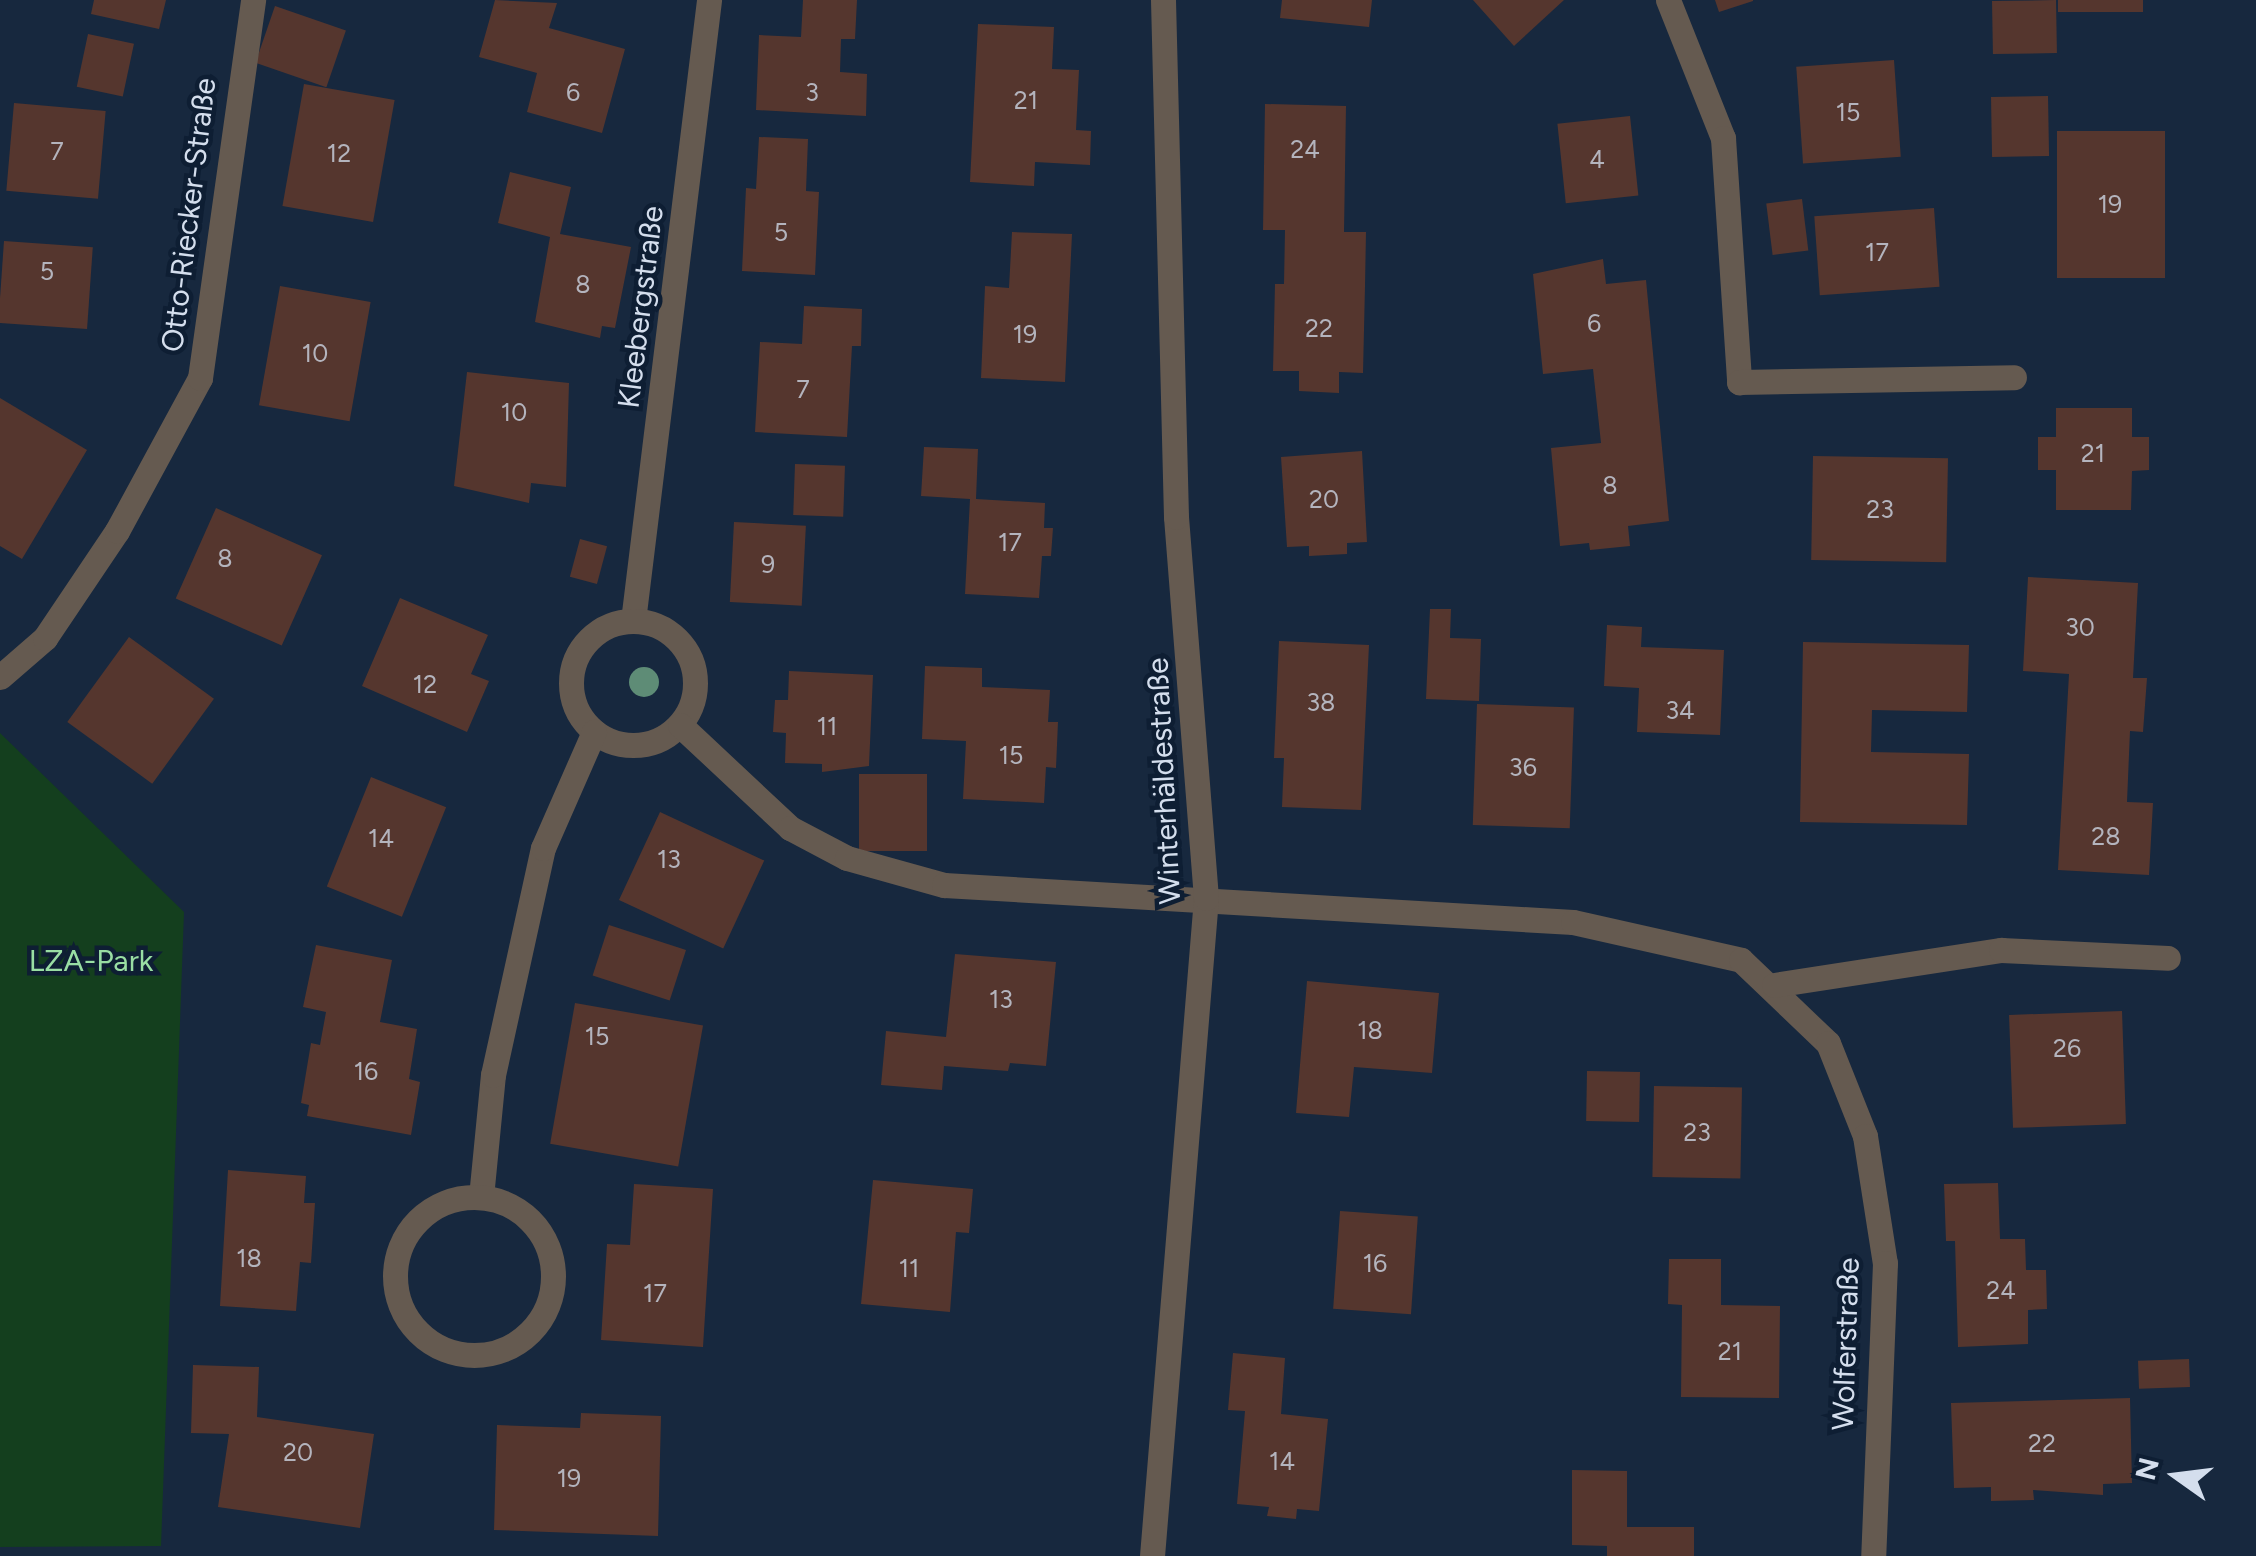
<!DOCTYPE html>
<meta charset="utf-8">
<style>
body{margin:0}
#map{position:relative;width:2256px;height:1556px;overflow:hidden;background:#17283e;font-family:Figtree,sans-serif}
div>[style]{position:absolute}
.green>*{inset:0;background:#143f1e}
.building>*{inset:0;background:#55362e;transform-origin:0 0}
.minor>*{height:25px;margin:-12.5px;padding:0 12.5px;transform-origin:12.5px;border-radius:12.5px;background:#655a50}
.minor>.ring{margin:-12.5px;padding:0;box-sizing:content-box;background:none;border:25px solid #655a50;border-radius:50%}
.trees>*{width:30px;height:30px;margin:-15px;border-radius:50%;background:#5e8c76}
span{translate:-50% -50%;white-space:nowrap;text-align:center;line-height:1.15;-webkit-text-stroke:9px #0e1e33;paint-order:stroke}
.number-label{font-size:25px;color:#b4b4bd}
.number-label span{-webkit-text-stroke-width:0}
.street-label{font-size:30px;color:#d4deed}
.park-label{font-size:30px;color:#99dea3}
.north{position:absolute;left:2126px;top:1426px;width:100px;height:100px;-webkit-text-stroke:8px #0e1e33;paint-order:stroke;rotate:284deg;font-size:28px;font-weight:700;line-height:40px;text-align:center;color:#d4deed}
.north::after{content:'';display:block;margin:auto;width:35px;height:45px;background:#d4deed;clip-path:polygon(50% 0,100% 100%,50% 72%,0 100%)}
</style>
<div id="map">
<div class="green">
<i style="clip-path:polygon(0 733px,184px 912px,161px 1546px,0 1547px)"></i>
</div>
<div class="building">
<i style="clip-path:polygon(94px 0,166px 0,159px 29px,91px 14px)"></i>
<i style="clip-path:polygon(495px 0,557px 3px,549px 28px,625px 49px,602px 133px,527px 112px,537px 73px,479px 57px)"></i>
<i style="clip-path:polygon(803px 0,857px 0,855px 39px,841px 39px,840px 72px,867px 74px,866px 116px,756px 110px,759px 35px,801px 37px)"></i>
<i style="clip-path:polygon(1282px 0,1372px 0,1369px 27px,1280px 18px)"></i>
<i style="clip-path:polygon(1473px 0,1564px 0,1514px 46px)"></i>
<i style="clip-path:polygon(1715px 0,1753px 0,1753px 1px,1719px 12px)"></i>
<i style="left:2056px;top:0;width:53px;height:64px;rotate:89deg"></i>
<i style="left:2058px;top:0;width:85px;height:12px"></i>
<i style="left:275px;top:6px;width:75px;height:60px;rotate:19deg"></i>
<i style="clip-path:polygon(978px 24px,1054px 27px,1052px 69px,1079px 70px,1076px 130px,1091px 131px,1090px 165px,1035px 162px,1034px 186px,970px 182px)"></i>
<i style="left:88px;top:34px;width:47px;height:54px;rotate:12deg"></i>
<i style="left:1894px;top:60px;width:97px;height:98px;rotate:86deg"></i>
<i style="left:304px;top:84px;width:92px;height:124px;rotate:10deg"></i>
<i style="left:2048px;top:96px;width:60px;height:57px;rotate:89deg"></i>
<i style="left:14px;top:103px;width:92px;height:88px;rotate:5deg"></i>
<i style="clip-path:polygon(1265px 104px,1346px 106px,1344px 232px,1366px 232px,1365px 286px,1363px 373px,1339px 372px,1339px 393px,1299px 391px,1299px 371px,1273px 371px,1275px 284px,1284px 284px,1285px 230px,1263px 230px)"></i>
<i style="left:1630px;top:116px;width:80px;height:73px;rotate:84deg"></i>
<i style="left:2057px;top:131px;width:108px;height:147px"></i>
<i style="clip-path:polygon(759px 137px,808px 139px,806px 191px,819px 192px,815px 275px,742px 271px,746px 188px,756px 189px)"></i>
<i style="clip-path:polygon(510px 172px,571px 187px,560px 234px,631px 247px,615px 328px,602px 326px,600px 338px,535px 322px,550px 237px,498px 223px)"></i>
<i style="left:1802px;top:199px;width:52px;height:36px;rotate:83deg"></i>
<i style="left:1934px;top:208px;width:79px;height:120px;rotate:86deg"></i>
<i style="clip-path:polygon(1012px 232px,1072px 234px,1065px 382px,981px 378px,985px 286px,1009px 288px)"></i>
<i style="left:4px;top:241px;width:89px;height:82px;rotate:4deg"></i>
<i style="clip-path:polygon(1603px 259px,1606px 284px,1646px 280px,1669px 521px,1628px 526px,1630px 546px,1590px 550px,1589px 543px,1560px 546px,1551px 448px,1601px 443px,1593px 369px,1543px 374px,1533px 274px)"></i>
<i style="left:280px;top:286px;width:92px;height:121px;rotate:10deg"></i>
<i style="clip-path:polygon(804px 306px,862px 309px,861px 346px,852px 346px,847px 437px,755px 432px,760px 342px,802px 344px)"></i>
<i style="clip-path:polygon(467px 372px,569px 383px,566px 487px,531px 483px,529px 503px,454px 486px)"></i>
<i style="clip-path:polygon(0 398px,87px 450px,22px 559px,0 546px)"></i>
<i style="clip-path:polygon(2056px 408px,2132px 408px,2132px 437px,2149px 437px,2149px 470px,2132px 471px,2131px 510px,2056px 510px,2056px 470px,2038px 470px,2038px 437px,2056px 437px)"></i>
<i style="clip-path:polygon(924px 447px,978px 449px,976px 499px,1045px 503px,1044px 528px,1053px 528px,1051px 556px,1042px 556px,1039px 598px,965px 594px,970px 499px,921px 496px)"></i>
<i style="clip-path:polygon(1362px 451px,1367px 542px,1347px 543px,1347px 554px,1309px 556px,1309px 546px,1287px 547px,1281px 457px)"></i>
<i style="left:1813px;top:456px;width:135px;height:104px;rotate:1deg"></i>
<i style="left:795px;top:464px;width:50px;height:51px;rotate:2deg"></i>
<i style="left:216px;top:508px;width:116px;height:99px;rotate:24deg"></i>
<i style="left:734px;top:522px;width:72px;height:80px;rotate:3deg"></i>
<i style="left:580px;top:539px;width:28px;height:39px;rotate:15deg"></i>
<i style="clip-path:polygon(2028px 577px,2138px 583px,2133px 678px,2147px 678px,2143px 732px,2130px 731px,2127px 802px,2153px 803px,2149px 875px,2058px 870px,2069px 674px,2023px 671px)"></i>
<i style="clip-path:polygon(400px 598px,488px 635px,471px 674px,489px 681px,467px 732px,362px 686px)"></i>
<i style="clip-path:polygon(1430px 609px,1451px 609px,1450px 638px,1481px 639px,1479px 701px,1426px 699px)"></i>
<i style="clip-path:polygon(1607px 625px,1642px 627px,1641px 647px,1724px 650px,1720px 735px,1637px 732px,1639px 688px,1604px 686px)"></i>
<i style="left:129px;top:637px;width:105px;height:105px;rotate:36deg"></i>
<i style="clip-path:polygon(1279px 641px,1369px 645px,1361px 810px,1282px 807px,1284px 758px,1274px 758px)"></i>
<i style="clip-path:polygon(1803px 642px,1969px 645px,1967px 712px,1872px 710px,1871px 752px,1969px 754px,1967px 825px,1800px 822px)"></i>
<i style="clip-path:polygon(925px 666px,982px 668px,982px 687px,1050px 690px,1048px 722px,1058px 722px,1056px 768px,1046px 767px,1044px 803px,963px 799px,966px 741px,922px 739px)"></i>
<i style="clip-path:polygon(789px 671px,873px 675px,869px 766px,822px 772px,822px 764px,785px 763px,786px 733px,773px 732px,775px 700px,788px 700px)"></i>
<i style="left:1477px;top:704px;width:97px;height:121px;rotate:2deg"></i>
<i style="left:859px;top:774px;width:68px;height:77px"></i>
<i style="left:371px;top:777px;width:81px;height:118px;rotate:22deg"></i>
<i style="left:660px;top:812px;width:115px;height:97px;rotate:25deg"></i>
<i style="left:609px;top:925px;width:81px;height:53px;rotate:18deg"></i>
<i style="clip-path:polygon(316px 945px,392px 960px,380px 1022px,417px 1029px,409px 1079px,420px 1082px,411px 1135px,307px 1116px,309px 1105px,301px 1103px,311px 1043px,320px 1045px,326px 1012px,303px 1007px)"></i>
<i style="clip-path:polygon(955px 954px,1056px 962px,1046px 1066px,1010px 1063px,1008px 1071px,944px 1066px,942px 1090px,881px 1085px,886px 1031px,946px 1037px)"></i>
<i style="clip-path:polygon(1307px 981px,1439px 993px,1432px 1073px,1354px 1067px,1349px 1117px,1296px 1113px)"></i>
<i style="left:575px;top:1003px;width:130px;height:143px;rotate:10deg"></i>
<i style="left:2122px;top:1011px;width:113px;height:113px;rotate:88deg"></i>
<i style="left:1587px;top:1071px;width:53px;height:50px;rotate:1deg"></i>
<i style="left:1654px;top:1086px;width:88px;height:91px;rotate:1deg"></i>
<i style="clip-path:polygon(228px 1170px,306px 1176px,304px 1203px,315px 1203px,311px 1263px,300px 1262px,296px 1311px,220px 1306px)"></i>
<i style="clip-path:polygon(873px 1180px,973px 1189px,969px 1233px,956px 1232px,950px 1312px,861px 1304px)"></i>
<i style="clip-path:polygon(1998px 1183px,2000px 1239px,2025px 1239px,2026px 1270px,2046px 1270px,2047px 1309px,2028px 1310px,2028px 1344px,1958px 1347px,1955px 1241px,1946px 1241px,1944px 1184px)"></i>
<i style="clip-path:polygon(634px 1184px,713px 1189px,703px 1347px,601px 1340px,607px 1244px,630px 1245px)"></i>
<i style="left:1340px;top:1211px;width:78px;height:98px;rotate:4deg"></i>
<i style="clip-path:polygon(1669px 1259px,1721px 1259px,1721px 1305px,1780px 1306px,1779px 1398px,1681px 1397px,1682px 1305px,1668px 1304px)"></i>
<i style="clip-path:polygon(1233px 1353px,1285px 1358px,1281px 1414px,1328px 1419px,1319px 1511px,1297px 1509px,1296px 1519px,1267px 1516px,1269px 1507px,1237px 1504px,1245px 1411px,1228px 1410px)"></i>
<i style="left:2189px;top:1359px;width:28px;height:51px;rotate:88deg"></i>
<i style="clip-path:polygon(193px 1365px,259px 1367px,257px 1417px,374px 1434px,360px 1528px,218px 1507px,229px 1434px,191px 1433px)"></i>
<i style="clip-path:polygon(2130px 1398px,2132px 1483px,2103px 1484px,2103px 1495px,2033px 1490px,2034px 1500px,1991px 1501px,1991px 1487px,1954px 1488px,1951px 1403px)"></i>
<i style="clip-path:polygon(581px 1413px,661px 1416px,658px 1536px,494px 1530px,497px 1425px,580px 1428px)"></i>
<i style="clip-path:polygon(1572px 1470px,1627px 1471px,1627px 1527px,1694px 1527px,1694px 1556px,1607px 1556px,1607px 1546px,1572px 1545px)"></i>
</div>
<div class="minor">
<i style="left:1668px;top:0;width:149px;rotate:68.3deg"></i>
<i style="left:1723px;top:138px;width:245px;rotate:86.2deg"></i>
<i style="left:1739px;top:382px;width:275px;rotate:-1deg"></i>
<i style="left:633px;top:621px;width:626px;rotate:-83.02deg"></i>
<i class="ring" style="left:571px;top:621px;width:99px;height:99px"></i>
<i style="left:0;top:677px;width:60px;rotate:-40.9deg"></i>
<i style="left:45px;top:638px;width:129px;rotate:-56.1deg"></i>
<i style="left:117px;top:531px;width:174px;rotate:-61.5deg"></i>
<i style="left:200px;top:378px;width:382px;rotate:-82deg"></i>
<i style="left:680px;top:725px;width:151px;rotate:43.1deg"></i>
<i style="left:790px;top:828px;width:64px;rotate:27.8deg"></i>
<i style="left:847px;top:858px;width:101px;rotate:15.6deg"></i>
<i style="left:944px;top:885px;width:630px;rotate:3.37deg"></i>
<i style="left:1573px;top:922px;width:172px;rotate:12.7deg"></i>
<i style="left:1741px;top:960px;width:120px;rotate:43.7deg"></i>
<i style="left:1828px;top:1043px;width:100px;rotate:68.3deg"></i>
<i style="left:1865px;top:1136px;width:129px;rotate:81.1deg"></i>
<i style="left:1885px;top:1263px;width:293px;rotate:92.3deg"></i>
<i style="left:1774px;top:985px;width:230px;rotate:-8.8deg"></i>
<i style="left:2001px;top:950px;width:167px;rotate:2.7deg"></i>
<i style="left:481px;top:1197px;width:123px;rotate:-84.4deg"></i>
<i style="left:493px;top:1075px;width:232px;rotate:-77.6deg"></i>
<i style="left:543px;top:848px;width:127px;rotate:-66.3deg"></i>
<i class="ring" style="left:395px;top:1197px;width:133px;height:133px"></i>
<i style="left:1152px;top:1556px;width:660px;rotate:-85.31deg"></i>
<i style="left:1206px;top:898px;width:382px;rotate:-94.5deg"></i>
<i style="left:1176px;top:517px;width:517px;rotate:-91.44deg"></i>
</div>
<div class="trees">
<i style="left:644px;top:682px"></i>
</div>
<div class="number-label">
<span style="left:573px;top:92px">6</span>
<span style="left:812px;top:92px">3</span>
<span style="left:1026px;top:100px">21</span>
<span style="left:1848px;top:112px">15</span>
<span style="left:1305px;top:149px">24</span>
<span style="left:57px;top:151px">7</span>
<span style="left:339px;top:153px">12</span>
<span style="left:1597px;top:159px">4</span>
<span style="left:2110px;top:204px">19</span>
<span style="left:781px;top:232px">5</span>
<span style="left:1877px;top:252px">17</span>
<span style="left:47px;top:271px">5</span>
<span style="left:583px;top:284px">8</span>
<span style="left:1594px;top:323px">6</span>
<span style="left:1319px;top:328px">22</span>
<span style="left:1025px;top:334px">19</span>
<span style="left:315px;top:353px">10</span>
<span style="left:803px;top:389px">7</span>
<span style="left:514px;top:412px">10</span>
<span style="left:2093px;top:453px">21</span>
<span style="left:1610px;top:485px">8</span>
<span style="left:1324px;top:499px">20</span>
<span style="left:1880px;top:509px">23</span>
<span style="left:1010px;top:542px">17</span>
<span style="left:225px;top:558px">8</span>
<span style="left:768px;top:564px">9</span>
<span style="left:2080px;top:627px">30</span>
<span style="left:425px;top:684px">12</span>
<span style="left:1321px;top:702px">38</span>
<span style="left:1680px;top:710px">34</span>
<span style="left:827px;top:726px">11</span>
<span style="left:1011px;top:755px">15</span>
<span style="left:1523px;top:767px">36</span>
<span style="left:2106px;top:836px">28</span>
<span style="left:381px;top:838px">14</span>
<span style="left:669px;top:859px">13</span>
<span style="left:1001px;top:999px">13</span>
<span style="left:1370px;top:1030px">18</span>
<span style="left:597px;top:1036px">15</span>
<span style="left:2067px;top:1048px">26</span>
<span style="left:366px;top:1071px">16</span>
<span style="left:1697px;top:1132px">23</span>
<span style="left:249px;top:1258px">18</span>
<span style="left:1375px;top:1263px">16</span>
<span style="left:909px;top:1268px">11</span>
<span style="left:2001px;top:1290px">24</span>
<span style="left:655px;top:1293px">17</span>
<span style="left:1730px;top:1351px">21</span>
<span style="left:2042px;top:1443px">22</span>
<span style="left:298px;top:1452px">20</span>
<span style="left:1282px;top:1461px">14</span>
<span style="left:569px;top:1478px">19</span>
</div>
<div class="street-label">
<span style="left:189px;top:215px;rotate:-83deg">Otto-Riecker-Straße</span>
<span style="left:641px;top:307px;rotate:-83deg">Kleebergstraße</span>
<span style="left:1164px;top:781px;rotate:-93deg">Winterhäldestraße</span>
<span style="left:1846px;top:1344px;rotate:-88deg">Wolferstraße</span>
</div>
<div class="park-label">
<span style="left:91px;top:961px">LZA-Park</span>
</div>
<div class="north">N</div>
</div>
